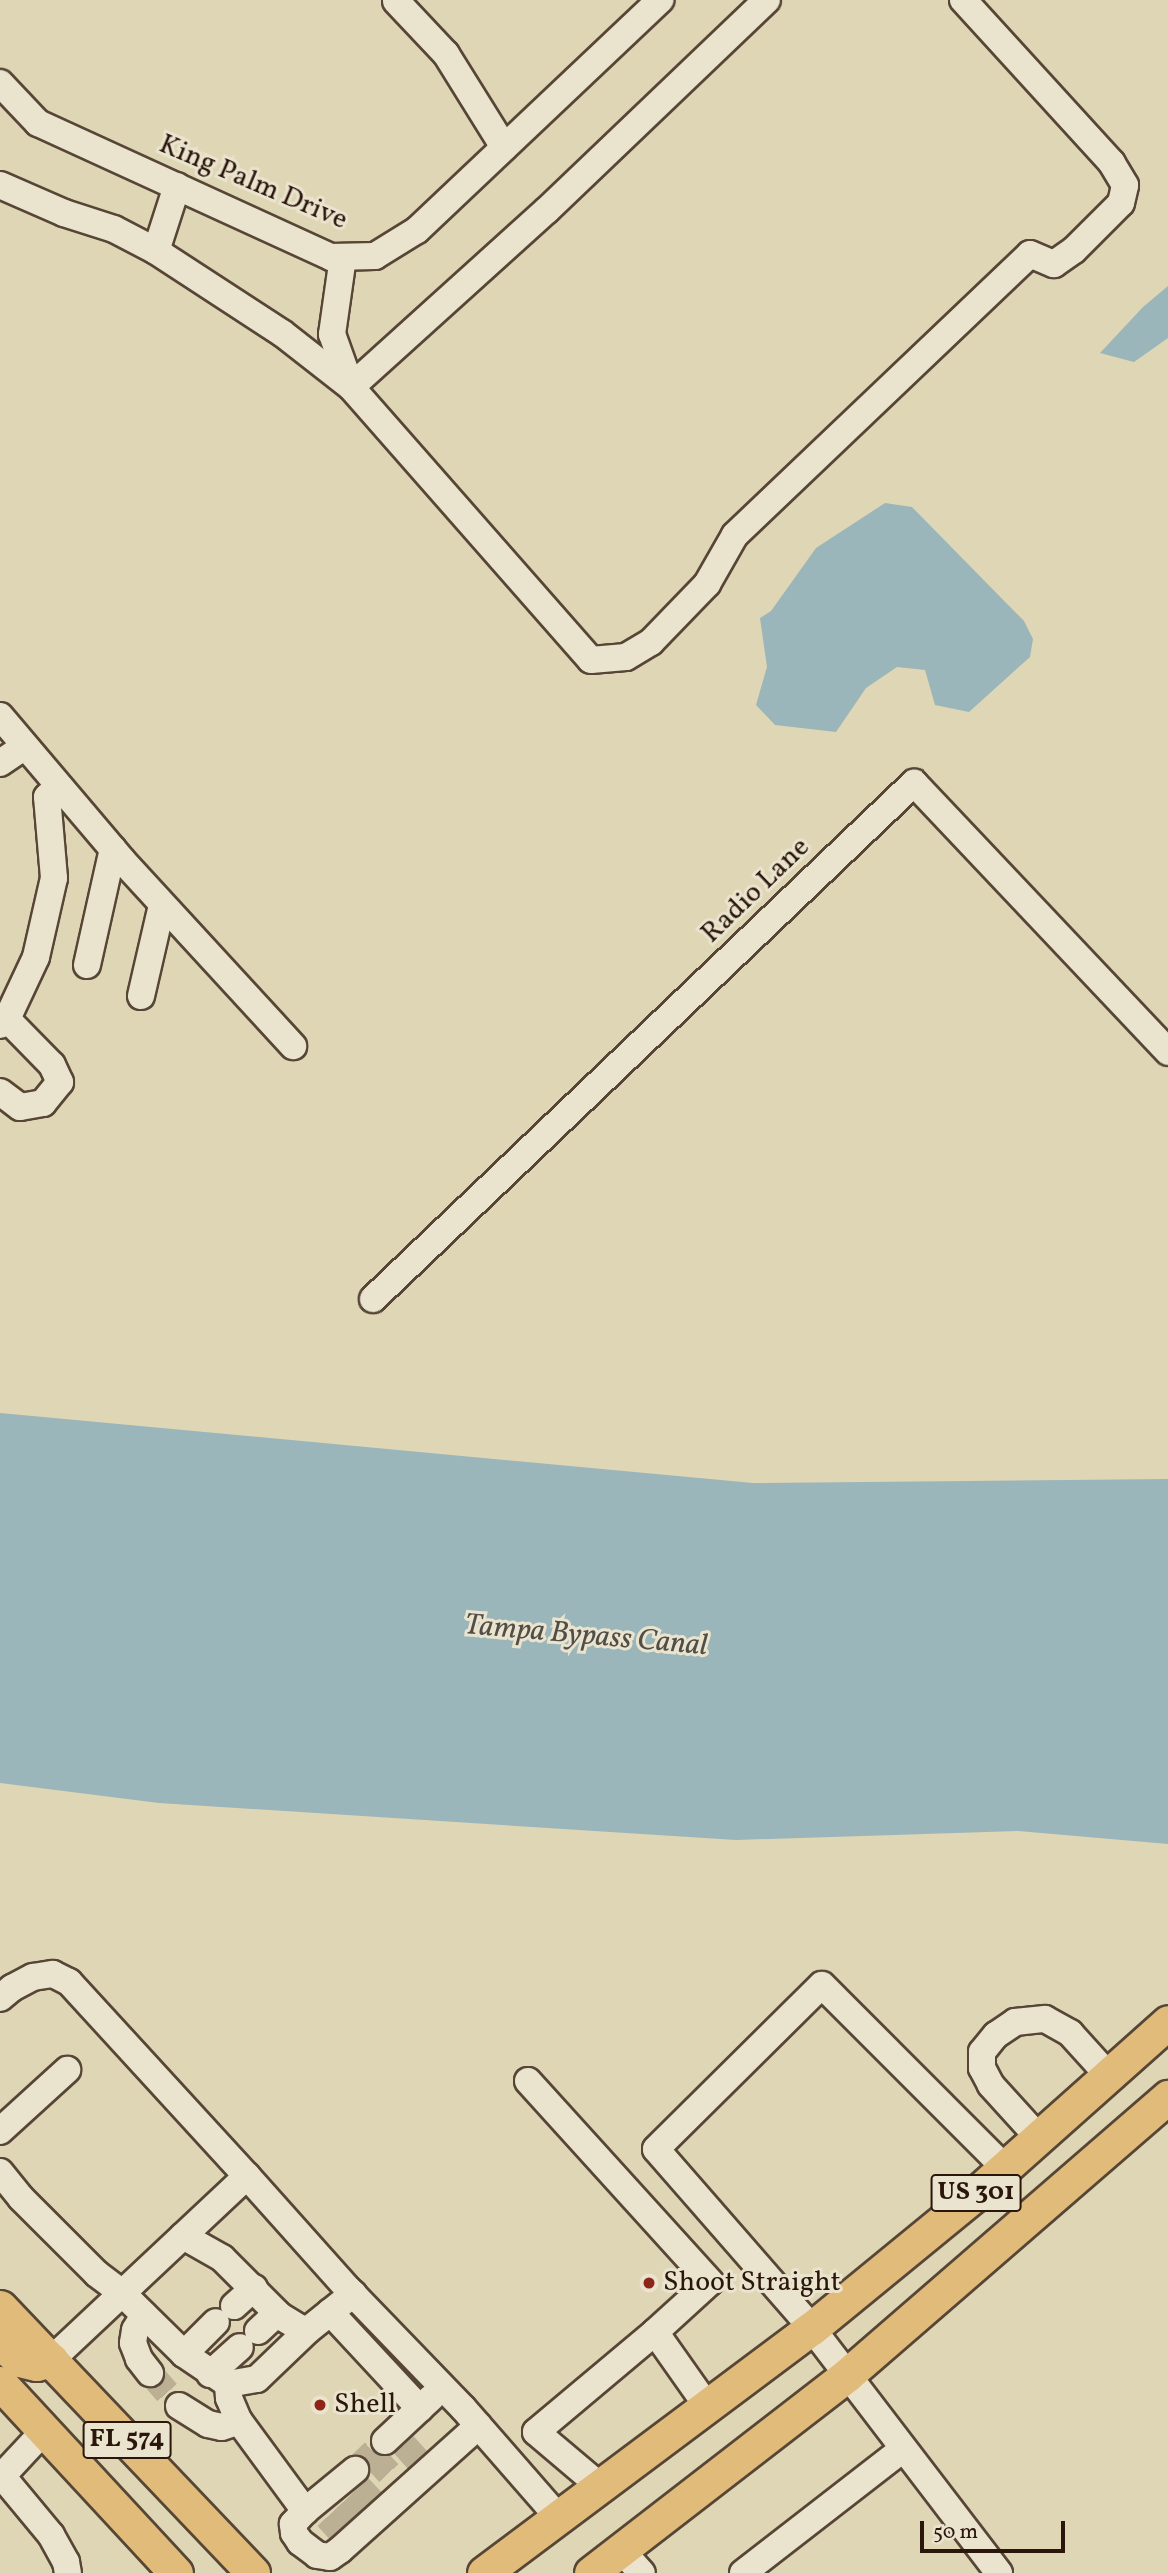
<!DOCTYPE html>
<style>
body{margin:0}
#map{position:relative;width:1168px;height:2573px;overflow:hidden;background:#dfd6b5;font-family:Vollkorn,serif}
div>[style]{position:absolute}
.water>*{inset:0;background:#9ab6ba}
.minor-tunnel>*{height:26px;margin-top:-13px;transform-origin:0;background:repeating-linear-gradient(90deg,#bbb093 0 26px,transparent 0 39px)}
.roads{filter:drop-shadow(2px 0 #574636) drop-shadow(-2px 0 #574636) drop-shadow(0 2px #574636) drop-shadow(0 -2px #574636)}
.minor>*{height:26px;margin:-13px;padding:0 13px;transform-origin:13px;border-radius:13px;background:#eae4cf}
.major>*{height:33px;margin:-16.5px;padding:0 16.5px;transform-origin:16.5px;border-radius:16.5px;background:#e0bb7a}
.dots>*{width:19px;height:19px;translate:-50% -50%;box-sizing:border-box;border:4px solid #eae4cf;border-radius:50%}
span{translate:-50% -50%;white-space:nowrap;text-align:center;line-height:1.15;-webkit-text-stroke:6px #eae4cf;paint-order:stroke}
.shield-label span{padding:2px 5px;background:#eae4cf;border:2px solid;border-radius:5px;-webkit-text-stroke-width:0}
.shield-label{font-size:26px;color:#2a160b;font-weight:700}
.street-label{font-size:28px;color:#2a160b}
.poi-label{font-size:28px;color:#2a160b}
.left{translate:0 -50%;text-align:left}
.water-label{font-size:30px;color:#514e48;font-style:italic}
.scale{position:absolute;left:920px;top:2521px;width:145px;height:32px;box-sizing:border-box;border:4px solid #2a160b;border-top:0;padding-left:9px;font-size:21px;line-height:24px;white-space:nowrap;color:#2a160b;-webkit-text-stroke:5px #eae4cf;paint-order:stroke}
</style>
<div id="map">
<div class="water">
<i style="clip-path:polygon(1168px 286px,1168px 338px,1134px 362px,1100px 353px,1143px 307px)"></i>
<i style="clip-path:polygon(885px 503px,912px 507px,1024px 621px,1033px 639px,1030px 657px,969px 712px,935px 705px,925px 670px,897px 667px,866px 688px,836px 732px,775px 725px,756px 705px,767px 667px,760px 618px,771px 611px,816px 548px)"></i>
<i style="clip-path:polygon(0 1413px,753px 1483px,1168px 1479px,1168px 1844px,1018px 1831px,736px 1840px,159px 1803px,0 1783px)"></i>
</div>
<div class="minor-tunnel">
<i style="left:150px;top:2373px;width:44px;rotate:48.7deg"></i>
<i style="left:404px;top:2445px;width:27px;rotate:48deg"></i>
<i style="left:371px;top:2454px;width:42px;rotate:46.9deg"></i>
<i style="left:355px;top:2470px;width:42px;rotate:-44deg"></i>
<i style="left:359px;top:2487px;width:26px;rotate:47deg"></i>
<i style="left:343px;top:2502px;width:26px;rotate:47deg"></i>
<i style="left:327px;top:2517px;width:25px;rotate:48deg"></i>
</div>
<div class="roads">
<div class="minor">
<i style="left:396px;top:1px;width:73px;rotate:46.7deg"></i>
<i style="left:446px;top:54px;width:110px;rotate:58.1deg"></i>
<i style="left:0;top:83px;width:55px;rotate:46.5deg"></i>
<i style="left:38px;top:123px;width:322px;rotate:24.6deg"></i>
<i style="left:331px;top:257px;width:44px;rotate:-1.3deg"></i>
<i style="left:375px;top:256px;width:49px;rotate:-31.8deg"></i>
<i style="left:417px;top:230px;width:335px;rotate:-43.4deg"></i>
<i style="left:0;top:185px;width:70px;rotate:23.6deg"></i>
<i style="left:64px;top:213px;width:52px;rotate:17.7deg"></i>
<i style="left:114px;top:229px;width:47px;rotate:27.6deg"></i>
<i style="left:177px;top:186px;width:68px;rotate:107.9deg"></i>
<i style="left:156px;top:251px;width:150px;rotate:33.1deg"></i>
<i style="left:282px;top:333px;width:88px;rotate:38deg"></i>
<i style="left:351px;top:387px;width:264px;rotate:-42.1deg"></i>
<i style="left:547px;top:210px;width:304px;rotate:-43.7deg"></i>
<i style="left:343px;top:257px;width:78px;rotate:98.1deg"></i>
<i style="left:332px;top:334px;width:56px;rotate:70.3deg"></i>
<i style="left:351px;top:387px;width:363px;rotate:48.7deg"></i>
<i style="left:591px;top:660px;width:35px;rotate:-5deg"></i>
<i style="left:626px;top:657px;width:29px;rotate:-31deg"></i>
<i style="left:651px;top:642px;width:81px;rotate:-46deg"></i>
<i style="left:707px;top:584px;width:56px;rotate:-60.3deg"></i>
<i style="left:735px;top:535px;width:407px;rotate:-43.6deg"></i>
<i style="left:1030px;top:254px;width:26px;rotate:23deg"></i>
<i style="left:1054px;top:264px;width:24px;rotate:-35deg"></i>
<i style="left:1074px;top:250px;width:66px;rotate:-45deg"></i>
<i style="left:1121px;top:203px;width:18px;rotate:-77deg"></i>
<i style="left:1125px;top:185px;width:26px;rotate:-121deg"></i>
<i style="left:1112px;top:163px;width:221px;rotate:-132.4deg"></i>
<i style="left:0;top:716px;width:189px;rotate:49.7deg"></i>
<i style="left:122px;top:860px;width:253px;rotate:47.4deg"></i>
<i style="left:0;top:763px;width:30px;rotate:-34deg"></i>
<i style="left:87px;top:965px;width:119px;rotate:-77.4deg"></i>
<i style="left:141px;top:996px;width:93px;rotate:-77deg"></i>
<i style="left:7px;top:1019px;width:68px;rotate:-64.9deg"></i>
<i style="left:36px;top:957px;width:81px;rotate:-77.2deg"></i>
<i style="left:54px;top:878px;width:81px;rotate:-94.9deg"></i>
<i style="left:47px;top:797px;width:16px;rotate:-43deg"></i>
<i style="left:0;top:1025px;width:9px;rotate:-41deg"></i>
<i style="left:7px;top:1019px;width:64px;rotate:45.6deg"></i>
<i style="left:52px;top:1065px;width:19px;rotate:65deg"></i>
<i style="left:60px;top:1082px;width:27px;rotate:129deg"></i>
<i style="left:43px;top:1103px;width:23px;rotate:170deg"></i>
<i style="left:20px;top:1107px;width:25px;rotate:-143deg"></i>
<i style="left:373px;top:1299px;width:748px;rotate:-43.65deg"></i>
<i style="left:914px;top:783px;width:370px;rotate:46.6deg"></i>
<i style="left:0;top:1998px;width:16px;rotate:-40deg"></i>
<i style="left:12px;top:1988px;width:24px;rotate:-28deg"></i>
<i style="left:33px;top:1977px;width:20px;rotate:-9deg"></i>
<i style="left:53px;top:1974px;width:18px;rotate:27deg"></i>
<i style="left:69px;top:1982px;width:263px;rotate:47.5deg"></i>
<i style="left:528px;top:2081px;width:271px;rotate:47.8deg"></i>
<i style="left:710px;top:2282px;width:74px;rotate:137.7deg"></i>
<i style="left:655px;top:2332px;width:92px;rotate:54.8deg"></i>
<i style="left:0;top:2131px;width:91px;rotate:-42.3deg"></i>
<i style="left:1039px;top:2138px;width:72px;rotate:-132.2deg"></i>
<i style="left:991px;top:2085px;width:19px;rotate:-118deg"></i>
<i style="left:982px;top:2068px;width:16px;rotate:-90deg"></i>
<i style="left:982px;top:2052px;width:22px;rotate:-51deg"></i>
<i style="left:996px;top:2035px;width:23px;rotate:-34deg"></i>
<i style="left:1015px;top:2022px;width:30px;rotate:-6deg"></i>
<i style="left:1045px;top:2019px;width:29px;rotate:29deg"></i>
<i style="left:1070px;top:2033px;width:58px;rotate:47.8deg"></i>
<i style="left:0;top:2172px;width:33px;rotate:51deg"></i>
<i style="left:21px;top:2198px;width:107px;rotate:45deg"></i>
<i style="left:97px;top:2274px;width:31px;rotate:37deg"></i>
<i style="left:122px;top:2293px;width:87px;rotate:44.5deg"></i>
<i style="left:184px;top:2354px;width:53px;rotate:34.3deg"></i>
<i style="left:228px;top:2384px;width:29px;rotate:-10deg"></i>
<i style="left:257px;top:2379px;width:71px;rotate:-43.9deg"></i>
<i style="left:183px;top:2236px;width:45px;rotate:29.4deg"></i>
<i style="left:222px;top:2258px;width:82px;rotate:45deg"></i>
<i style="left:280px;top:2316px;width:23px;rotate:31deg"></i>
<i style="left:300px;top:2328px;width:8px;rotate:14deg"></i>
<i style="left:308px;top:2330px;width:58px;rotate:-38.7deg"></i>
<i style="left:234px;top:2306px;width:27px;rotate:-42deg"></i>
<i style="left:330px;top:2312px;width:132px;rotate:47.1deg"></i>
<i style="left:144px;top:2315px;width:17px;rotate:121deg"></i>
<i style="left:135px;top:2330px;width:13px;rotate:99deg"></i>
<i style="left:133px;top:2343px;width:17px;rotate:69deg"></i>
<i style="left:139px;top:2359px;width:18px;rotate:52deg"></i>
<i style="left:258px;top:2331px;width:26px;rotate:-43deg"></i>
<i style="left:184px;top:2354px;width:45px;rotate:-45deg"></i>
<i style="left:51px;top:2360px;width:269px;rotate:-43.2deg"></i>
<i style="left:247px;top:2176px;width:153px;rotate:48.2deg"></i>
<i style="left:349px;top:2290px;width:164px;rotate:46deg"></i>
<i style="left:463px;top:2408px;width:146px;rotate:48.9deg"></i>
<i style="left:210px;top:2374px;width:40px;rotate:-42deg"></i>
<i style="left:228px;top:2384px;width:14px;rotate:86deg"></i>
<i style="left:229px;top:2398px;width:25px;rotate:67deg"></i>
<i style="left:239px;top:2421px;width:112px;rotate:53.7deg"></i>
<i style="left:305px;top:2511px;width:18px;rotate:133deg"></i>
<i style="left:293px;top:2524px;width:9px;rotate:84deg"></i>
<i style="left:294px;top:2533px;width:11px;rotate:56deg"></i>
<i style="left:300px;top:2542px;width:21px;rotate:37deg"></i>
<i style="left:317px;top:2555px;width:13px;rotate:9deg"></i>
<i style="left:330px;top:2557px;width:12px;rotate:-35deg"></i>
<i style="left:340px;top:2550px;width:186px;rotate:-41.9deg"></i>
<i style="left:179px;top:2406px;width:34px;rotate:32deg"></i>
<i style="left:208px;top:2424px;width:14px;rotate:12deg"></i>
<i style="left:222px;top:2427px;width:18px;rotate:-19deg"></i>
<i style="left:44px;top:2431px;width:62px;rotate:133deg"></i>
<i style="left:2px;top:2476px;width:77px;rotate:50.3deg"></i>
<i style="left:51px;top:2535px;width:31px;rotate:61deg"></i>
<i style="left:66px;top:2562px;width:11px;rotate:80deg"></i>
<i style="left:385px;top:2441px;width:63px;rotate:-43.1deg"></i>
<i style="left:601px;top:2487px;width:85px;rotate:-139.8deg"></i>
<i style="left:536px;top:2432px;width:155px;rotate:-40deg"></i>
<i style="left:305px;top:2511px;width:65px;rotate:-39.4deg"></i>
<i style="left:621px;top:2550px;width:31px;rotate:48deg"></i>
<i style="left:743px;top:2573px;width:202px;rotate:-37.8deg"></i>
<i style="left:999px;top:2573px;width:308px;rotate:-127.4deg"></i>
<i style="left:812px;top:2328px;width:237px;rotate:-131.1deg"></i>
<i style="left:656px;top:2149px;width:233px;rotate:-44.7deg"></i>
<i style="left:822px;top:1985px;width:259px;rotate:45deg"></i>
</div>
<div class="major">
<i style="left:0;top:2307px;width:367px;rotate:46.4deg"></i>
<i style="left:0;top:2342px;width:26px;rotate:43deg"></i>
<i style="left:19px;top:2360px;width:18px;rotate:13deg"></i>
<i style="left:37px;top:2364px;width:15px;rotate:-16deg"></i>
<i style="left:0;top:2383px;width:259px;rotate:47.2deg"></i>
<i style="left:484px;top:2573px;width:409px;rotate:-36.8deg"></i>
<i style="left:812px;top:2328px;width:208px;rotate:-39.3deg"></i>
<i style="left:973px;top:2196px;width:261px;rotate:-41.7deg"></i>
<i style="left:591px;top:2573px;width:324px;rotate:-37.7deg"></i>
<i style="left:847px;top:2375px;width:425px;rotate:-40.9deg"></i>
</div>
</div>
<div class="dots">
<i style="left:649px;top:2283px;background:#8f2418"></i>
<i style="left:320px;top:2405px;background:#8f2418"></i>
</div>
<div class="shield-label">
<span style="left:976px;top:2193px">US 301</span>
<span style="left:127px;top:2440px">FL 574</span>
</div>
<div class="street-label">
<span style="left:253px;top:183px;rotate:23deg">King Palm Drive</span>
<span style="left:756px;top:891px;rotate:-44deg">Radio Lane</span>
</div>
<div class="poi-label">
<span class="left" style="left:663px;top:2283px">Shoot Straight</span>
<span class="left" style="left:334px;top:2405px">Shell</span>
</div>
<div class="water-label">
<span style="left:586px;top:1636px;rotate:5deg">Tampa Bypass Canal</span>
</div>
<div class="scale">50 m</div>
</div>
